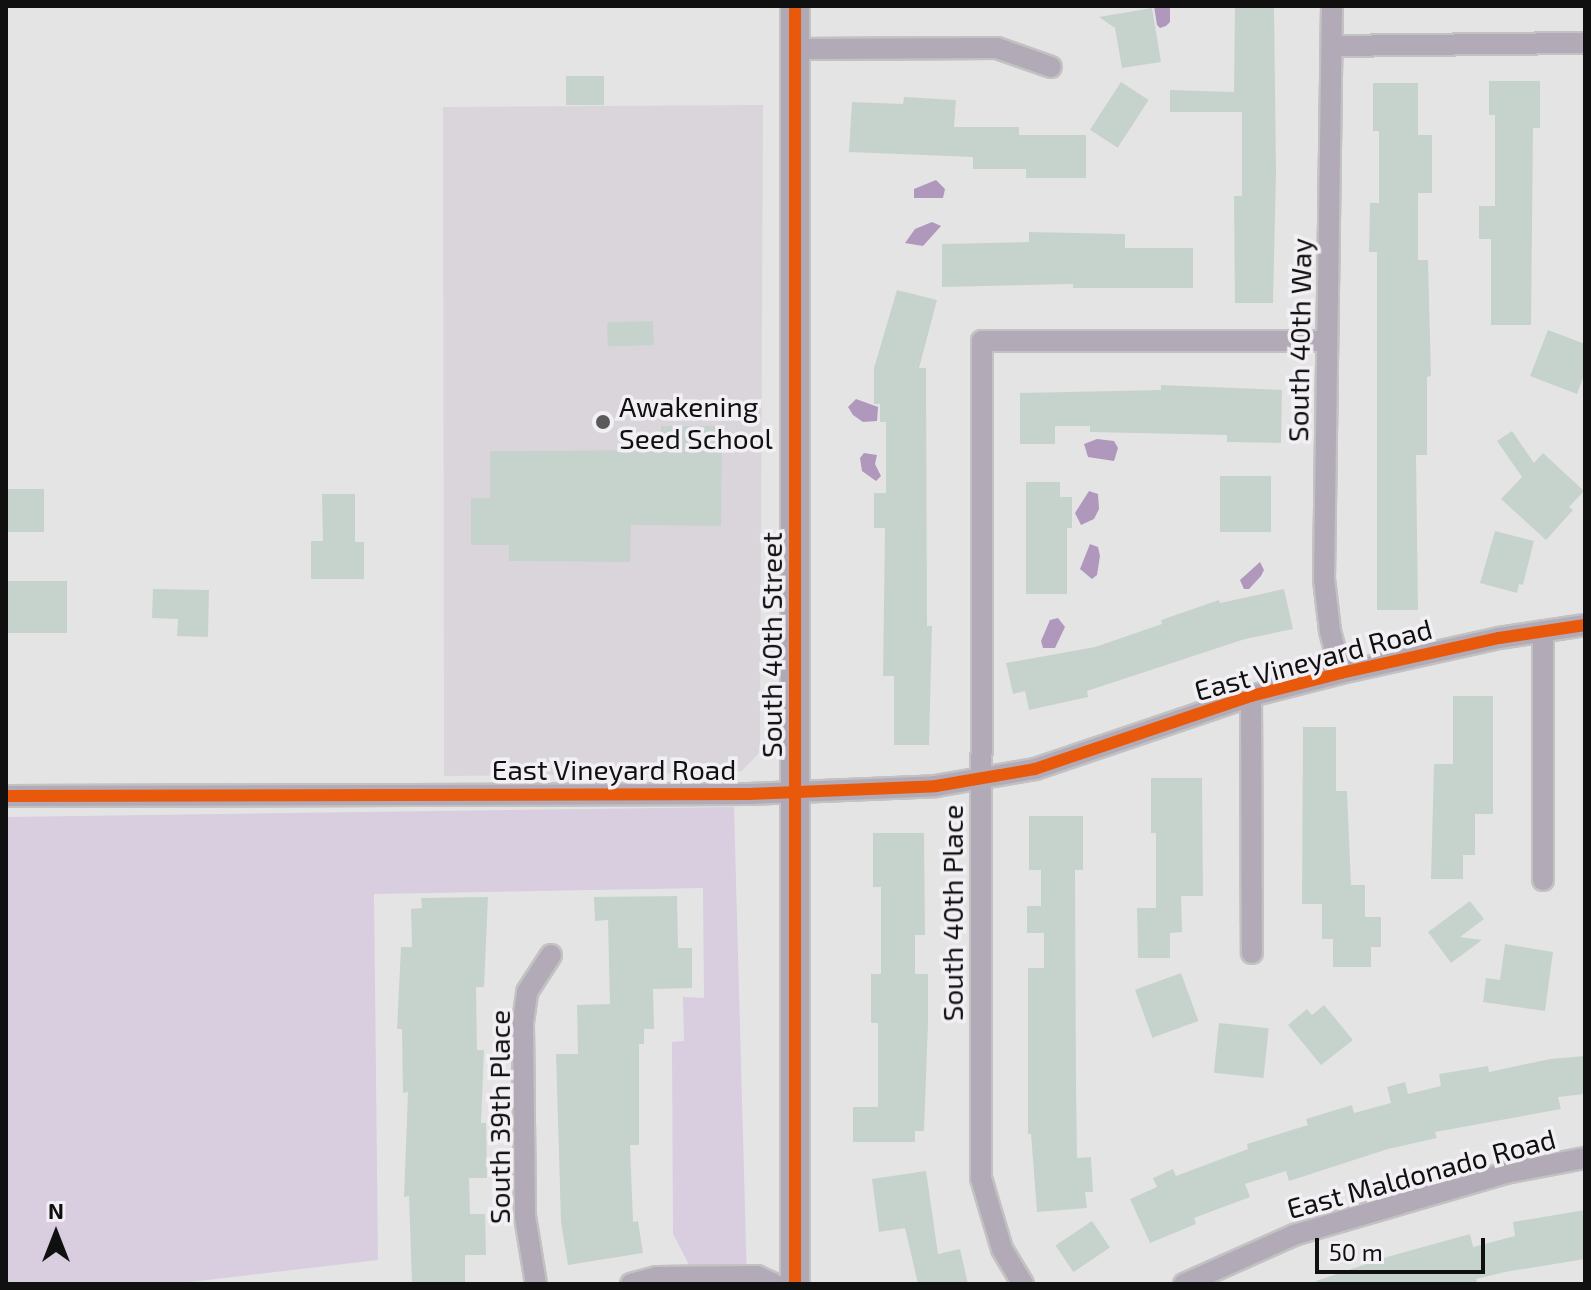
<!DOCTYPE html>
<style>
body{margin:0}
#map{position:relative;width:1591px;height:1290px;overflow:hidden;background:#e5e4e5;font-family:"Exo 2",sans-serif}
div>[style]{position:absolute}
.built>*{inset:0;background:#d9d5db}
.green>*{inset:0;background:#d9cde0}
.water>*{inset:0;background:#af98bc}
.building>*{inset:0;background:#c6d3cd;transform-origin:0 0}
.roads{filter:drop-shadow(2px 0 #c3c2c3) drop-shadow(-2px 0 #c3c2c3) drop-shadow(0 2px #c3c2c3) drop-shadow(0 -2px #c3c2c3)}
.street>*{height:20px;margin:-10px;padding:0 10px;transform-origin:10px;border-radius:10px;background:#b2aab6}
.secondary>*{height:28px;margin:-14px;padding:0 14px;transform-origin:14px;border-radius:14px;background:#b1a8b5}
.cycleway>*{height:12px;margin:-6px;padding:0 6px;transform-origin:6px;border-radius:6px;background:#e8590c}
.dots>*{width:22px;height:22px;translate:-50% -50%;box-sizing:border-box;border:4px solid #f2f0f4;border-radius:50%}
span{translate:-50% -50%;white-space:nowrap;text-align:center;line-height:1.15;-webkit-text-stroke:7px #f2f0f4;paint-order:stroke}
.street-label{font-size:28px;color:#111011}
.poi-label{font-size:28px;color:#111011}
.left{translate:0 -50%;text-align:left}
.frame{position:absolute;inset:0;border:8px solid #111011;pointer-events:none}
.north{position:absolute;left:16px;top:1194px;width:80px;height:80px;-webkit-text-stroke:6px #f2f0f4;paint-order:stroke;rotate:0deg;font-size:22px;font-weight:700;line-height:32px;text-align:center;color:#111011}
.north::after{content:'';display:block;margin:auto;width:28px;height:36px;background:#111011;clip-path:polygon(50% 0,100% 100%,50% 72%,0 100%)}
.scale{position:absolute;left:1315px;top:1238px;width:170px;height:36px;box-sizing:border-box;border:4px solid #111011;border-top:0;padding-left:10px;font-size:24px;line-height:28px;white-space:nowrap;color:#111011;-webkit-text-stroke:6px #f2f0f4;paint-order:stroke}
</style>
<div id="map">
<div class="built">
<i style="clip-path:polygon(763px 105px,760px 752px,742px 771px,729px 773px,444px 776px,443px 107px)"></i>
</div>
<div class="green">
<i style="clip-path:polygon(734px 807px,747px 1284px,699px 1284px,673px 1234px,672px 1042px,684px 1041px,683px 997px,704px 998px,703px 888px,374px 894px,378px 1260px,173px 1284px,6px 1284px,6px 817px)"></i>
</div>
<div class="water">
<i style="clip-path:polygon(1154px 6px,1170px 6px,1170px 22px,1166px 26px,1160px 28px,1157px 25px)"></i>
<i style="clip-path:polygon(936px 180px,945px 189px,943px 198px,914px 198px,914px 189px)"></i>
<i style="clip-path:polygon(932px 222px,941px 226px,923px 246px,905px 243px,915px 229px)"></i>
<i style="clip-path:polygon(856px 399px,878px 407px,877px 421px,863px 422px,853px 415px,848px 407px)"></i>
<i style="clip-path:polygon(1097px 439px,1114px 441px,1118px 448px,1114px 461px,1088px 457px,1084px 444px)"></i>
<i style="clip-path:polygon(864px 453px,877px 455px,875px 464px,881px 476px,876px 481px,862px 471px,860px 458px)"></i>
<i style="clip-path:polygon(1089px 491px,1098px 494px,1099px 509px,1094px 519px,1081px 525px,1075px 513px)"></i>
<i style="clip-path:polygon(1090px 544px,1098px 547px,1100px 556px,1097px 575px,1092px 579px,1080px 569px)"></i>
<i style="clip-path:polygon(1260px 562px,1264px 570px,1261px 576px,1249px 589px,1244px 589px,1240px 580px)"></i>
<i style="clip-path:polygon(1058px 618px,1065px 627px,1055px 648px,1043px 648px,1041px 641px,1050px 620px)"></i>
</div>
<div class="building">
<i style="clip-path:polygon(1235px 6px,1274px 6px,1276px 171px,1273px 303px,1235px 303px,1234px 196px,1242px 196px,1242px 112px,1170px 112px,1170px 90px,1234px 92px)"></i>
<i style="clip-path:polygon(1152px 8px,1161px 62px,1122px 68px,1115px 28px,1099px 17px)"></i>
<i style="left:566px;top:76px;width:38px;height:29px"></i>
<i style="clip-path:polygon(1489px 81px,1540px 81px,1540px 128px,1533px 128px,1531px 325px,1491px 325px,1491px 239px,1479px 239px,1479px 206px,1495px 206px,1495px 115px,1489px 115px)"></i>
<i style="left:1121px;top:82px;width:33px;height:57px;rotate:33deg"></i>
<i style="clip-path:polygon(1373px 83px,1418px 83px,1418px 135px,1432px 135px,1432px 193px,1418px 193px,1418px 260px,1428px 260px,1431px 376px,1427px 377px,1427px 455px,1416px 455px,1418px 610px,1377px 610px,1377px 252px,1369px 252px,1370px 203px,1379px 203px,1379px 131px,1373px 131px)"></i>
<i style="clip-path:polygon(904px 97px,956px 100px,954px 127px,1019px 127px,1019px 135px,1086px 135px,1086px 178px,1026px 178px,1026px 169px,973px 169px,973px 157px,849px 152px,852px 102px,903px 104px)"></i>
<i style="clip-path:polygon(1029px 232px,1125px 234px,1125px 248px,1193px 248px,1193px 288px,1073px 288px,1073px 284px,942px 287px,942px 244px,1029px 242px)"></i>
<i style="clip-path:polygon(897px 290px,937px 300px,919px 368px,926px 368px,927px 626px,932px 626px,929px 745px,894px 745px,894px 676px,883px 676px,885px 528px,874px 528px,874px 493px,886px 493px,886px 422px,880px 422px,880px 404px,874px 404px,874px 368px)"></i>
<i style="left:653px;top:321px;width:24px;height:46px;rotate:88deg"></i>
<i style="clip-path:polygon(1548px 330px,1585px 344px,1585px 373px,1577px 394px,1530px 376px)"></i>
<i style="clip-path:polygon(1161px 385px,1282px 390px,1281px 443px,1227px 442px,1227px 435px,1090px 432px,1090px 426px,1055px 426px,1055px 444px,1020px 444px,1020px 393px,1161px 390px)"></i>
<i style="clip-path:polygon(661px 426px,722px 426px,721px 526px,631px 525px,630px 562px,509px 561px,509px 545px,471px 545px,471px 498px,490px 498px,490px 451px,660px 450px)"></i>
<i style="clip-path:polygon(1512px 431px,1534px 463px,1543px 453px,1584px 491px,1569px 507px,1573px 510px,1546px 540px,1501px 499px,1522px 477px,1497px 441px)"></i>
<i style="left:1220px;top:476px;width:51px;height:56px"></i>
<i style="clip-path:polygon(1026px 482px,1060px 482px,1060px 497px,1072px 497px,1072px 528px,1067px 528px,1067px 594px,1026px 594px)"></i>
<i style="left:6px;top:489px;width:38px;height:43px"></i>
<i style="clip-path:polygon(322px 494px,355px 494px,355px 542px,364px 542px,364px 579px,311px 579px,311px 541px,323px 541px)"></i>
<i style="clip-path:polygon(1495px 531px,1534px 541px,1523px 585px,1519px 584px,1517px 593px,1480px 583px)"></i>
<i style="left:6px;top:581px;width:61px;height:52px"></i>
<i style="clip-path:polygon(153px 589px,209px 590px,208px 637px,177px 636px,178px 619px,152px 618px)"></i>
<i style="clip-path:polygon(1284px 589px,1293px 629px,1245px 639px,1087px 691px,1088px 697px,1029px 710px,1025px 691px,1013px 694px,1006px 663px,1095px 647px,1162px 624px,1161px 620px,1219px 600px,1220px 603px)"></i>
<i style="clip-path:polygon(1453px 696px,1493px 696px,1493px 814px,1475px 814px,1475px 855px,1463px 855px,1463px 879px,1431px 879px,1434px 764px,1453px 764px)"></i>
<i style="clip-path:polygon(1303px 727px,1336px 727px,1336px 791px,1347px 791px,1351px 885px,1365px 885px,1365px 917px,1381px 917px,1381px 947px,1371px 947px,1371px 967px,1333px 967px,1333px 939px,1322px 939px,1322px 904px,1302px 904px)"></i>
<i style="clip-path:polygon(1151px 778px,1202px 778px,1203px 896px,1181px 896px,1182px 932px,1170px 933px,1170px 958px,1138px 958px,1137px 908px,1156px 908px,1156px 833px,1151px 833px)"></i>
<i style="clip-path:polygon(1029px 816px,1083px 816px,1083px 870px,1075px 870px,1076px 1085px,1077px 1158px,1091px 1157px,1093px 1192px,1085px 1192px,1087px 1208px,1037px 1212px,1031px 1134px,1028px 1134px,1028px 968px,1044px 968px,1044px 933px,1027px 933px,1027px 906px,1041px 906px,1041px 870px,1029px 870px)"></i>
<i style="clip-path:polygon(873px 833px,924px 833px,925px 935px,915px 935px,915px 974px,928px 974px,928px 1023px,924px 1131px,915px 1131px,915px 1142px,853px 1142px,853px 1107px,878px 1107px,878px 1023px,871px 1023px,871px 974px,881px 974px,881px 887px,873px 887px)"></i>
<i style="clip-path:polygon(677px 896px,678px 948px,692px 948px,692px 988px,653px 989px,654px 1029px,644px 1029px,644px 1044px,639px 1044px,639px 1145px,630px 1145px,633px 1222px,638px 1221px,643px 1253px,568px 1265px,561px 1222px,556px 1054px,578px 1054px,577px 1005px,610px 1004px,608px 920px,595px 921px,594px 897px)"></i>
<i style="clip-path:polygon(488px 897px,484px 987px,476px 987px,477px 1050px,484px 1050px,481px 1123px,486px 1123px,487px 1178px,469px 1178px,470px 1214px,485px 1214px,486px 1255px,465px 1255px,465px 1282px,412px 1283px,409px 1196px,404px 1197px,408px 1092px,403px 1093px,402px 1029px,397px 1029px,401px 947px,412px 947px,411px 909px,422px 908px,421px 898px)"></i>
<i style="clip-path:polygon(1470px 901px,1484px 919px,1460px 937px,1482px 940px,1451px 963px,1428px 932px)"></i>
<i style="clip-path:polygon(1505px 944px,1553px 952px,1545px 1011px,1483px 1002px,1486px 978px,1500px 980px)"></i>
<i style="left:1181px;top:973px;width:51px;height:49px;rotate:70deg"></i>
<i style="clip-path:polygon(1324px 1005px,1353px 1040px,1321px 1065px,1288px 1025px,1307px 1009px,1312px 1015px)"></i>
<i style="left:1219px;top:1023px;width:50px;height:50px;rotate:6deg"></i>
<i style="clip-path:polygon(1585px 1056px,1585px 1094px,1558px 1097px,1561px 1109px,1435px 1132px,1437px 1138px,1388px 1149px,1289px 1181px,1286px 1171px,1245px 1184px,1250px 1197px,1194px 1218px,1196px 1224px,1150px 1243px,1130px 1199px,1157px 1187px,1153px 1178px,1173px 1169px,1176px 1176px,1248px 1149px,1247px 1144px,1308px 1125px,1306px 1119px,1352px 1105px,1354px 1113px,1391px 1103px,1387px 1087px,1405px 1082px,1408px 1094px,1441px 1086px,1439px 1074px,1488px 1066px,1489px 1072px,1550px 1059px)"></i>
<i style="clip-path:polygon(926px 1171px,938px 1254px,960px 1249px,968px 1284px,918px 1284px,905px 1228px,879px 1232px,872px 1179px)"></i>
<i style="clip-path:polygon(1585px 1210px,1585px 1259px,1505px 1272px,1476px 1279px,1478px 1284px,1316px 1284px,1316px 1281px,1387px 1257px,1470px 1234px,1473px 1247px,1515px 1236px,1513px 1222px)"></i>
<i style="left:1092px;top:1221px;width:32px;height:44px;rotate:56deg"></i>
</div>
<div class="roads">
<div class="street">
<i style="left:1332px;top:6px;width:573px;rotate:90.8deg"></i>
<i style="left:1324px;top:579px;width:52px;rotate:83.4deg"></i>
<i style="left:1330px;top:631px;width:43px;rotate:75.3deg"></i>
<i style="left:1332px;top:46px;width:253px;rotate:-0.7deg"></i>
<i style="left:795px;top:49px;width:202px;rotate:-0.3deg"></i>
<i style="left:997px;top:48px;width:57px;rotate:19.4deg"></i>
<i style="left:1543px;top:631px;width:249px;rotate:90deg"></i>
<i style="left:1251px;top:696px;width:257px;rotate:89.8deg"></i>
<i style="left:6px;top:796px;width:743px;rotate:-0.15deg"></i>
<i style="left:749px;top:794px;width:187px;rotate:-2.4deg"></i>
<i style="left:936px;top:786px;width:100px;rotate:-9.7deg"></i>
<i style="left:1035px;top:769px;width:228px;rotate:-18.7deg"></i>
<i style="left:1251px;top:696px;width:93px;rotate:-14.3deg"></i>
<i style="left:1341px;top:673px;width:162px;rotate:-12.5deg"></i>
<i style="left:1499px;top:638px;width:87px;rotate:-8.6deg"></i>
<i style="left:536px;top:1284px;width:69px;rotate:-99.2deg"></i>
<i style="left:525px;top:1216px;width:194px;rotate:-90.6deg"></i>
<i style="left:523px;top:1022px;width:30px;rotate:-82deg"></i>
<i style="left:527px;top:992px;width:44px;rotate:-57deg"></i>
<i style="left:631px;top:1284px;width:27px;rotate:-15deg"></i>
<i style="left:657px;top:1277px;width:100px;rotate:-0.6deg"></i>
<i style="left:757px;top:1276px;width:19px;rotate:25deg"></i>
<i style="left:1023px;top:1284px;width:41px;rotate:-121deg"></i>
<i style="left:1002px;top:1249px;width:74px;rotate:-106.5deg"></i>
<i style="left:981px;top:1178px;width:837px;rotate:-89.93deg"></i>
<i style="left:982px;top:341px;width:345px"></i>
<i style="left:1184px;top:1284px;width:120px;rotate:-24deg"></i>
<i style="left:1294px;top:1235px;width:221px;rotate:-16.3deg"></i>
<i style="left:1506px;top:1173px;width:80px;rotate:-10.8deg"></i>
</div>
<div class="secondary">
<i style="left:795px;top:1284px;width:1278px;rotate:-90deg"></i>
</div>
</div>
<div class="cycleway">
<i style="left:6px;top:796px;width:743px;rotate:-0.15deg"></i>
<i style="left:749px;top:794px;width:187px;rotate:-2.4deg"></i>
<i style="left:936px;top:786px;width:100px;rotate:-9.7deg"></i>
<i style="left:1035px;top:769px;width:228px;rotate:-18.7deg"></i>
<i style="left:1251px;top:696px;width:93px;rotate:-14.3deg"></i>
<i style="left:1341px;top:673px;width:162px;rotate:-12.5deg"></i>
<i style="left:1499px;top:638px;width:87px;rotate:-8.6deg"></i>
<i style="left:795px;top:1284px;width:1278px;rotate:-90deg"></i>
</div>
<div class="dots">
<i style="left:603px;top:422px;background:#5b5a5b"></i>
</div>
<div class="street-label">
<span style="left:1299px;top:340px;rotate:-89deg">South 40th Way</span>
<span style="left:771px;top:645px;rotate:-90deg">South 40th Street</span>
<span style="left:1313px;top:659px;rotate:-15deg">East Vineyard Road</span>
<span style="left:614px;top:769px">East Vineyard Road</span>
<span style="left:952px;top:913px;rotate:-90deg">South 40th Place</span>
<span style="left:499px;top:1117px;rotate:-90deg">South 39th Place</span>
<span style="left:1421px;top:1173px;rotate:-15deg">East Maldonado Road</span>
</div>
<div class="poi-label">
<span class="left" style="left:619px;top:422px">Awakening<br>Seed School</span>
</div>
<div class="frame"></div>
<div class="north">N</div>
<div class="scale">50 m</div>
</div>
